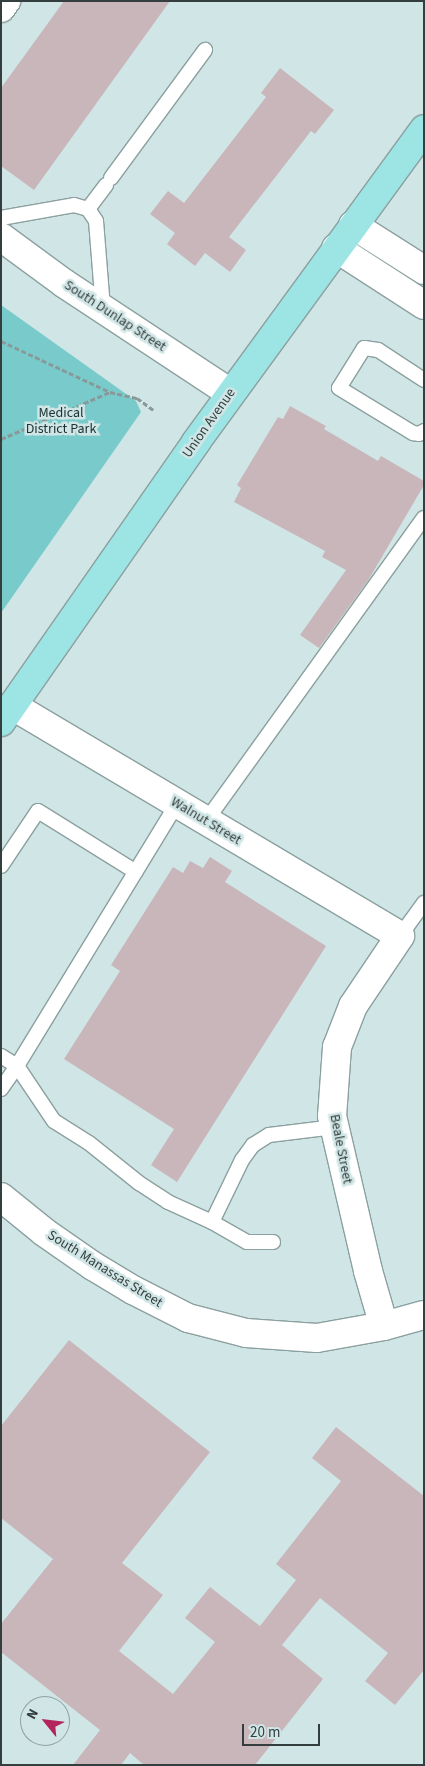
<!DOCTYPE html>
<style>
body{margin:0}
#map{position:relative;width:425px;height:1766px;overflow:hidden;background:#d0e5e5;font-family:"Source Sans 3",sans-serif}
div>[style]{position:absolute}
.green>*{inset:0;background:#78cbca}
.building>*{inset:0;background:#c9b6ba}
.path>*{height:3px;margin-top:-1.5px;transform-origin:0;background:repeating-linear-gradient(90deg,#899999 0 5px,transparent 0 7.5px)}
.roads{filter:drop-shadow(1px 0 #8ba09f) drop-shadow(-1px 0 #8ba09f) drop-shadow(0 1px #8ba09f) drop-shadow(0 -1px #8ba09f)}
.service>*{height:14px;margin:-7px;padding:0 7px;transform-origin:7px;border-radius:7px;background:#fff}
.minor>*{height:28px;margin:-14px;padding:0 14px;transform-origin:14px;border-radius:14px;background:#fff}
.tertiary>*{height:28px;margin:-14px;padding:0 14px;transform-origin:14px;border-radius:14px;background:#fff}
.primary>*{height:28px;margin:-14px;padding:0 14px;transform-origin:14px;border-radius:14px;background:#9de5e5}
span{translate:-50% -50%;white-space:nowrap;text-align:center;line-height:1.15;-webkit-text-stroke:5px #d0e5e5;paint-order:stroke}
.street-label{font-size:14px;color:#353e3e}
.park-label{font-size:14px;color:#1a3232}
.frame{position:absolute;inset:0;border:2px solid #353e3e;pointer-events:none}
.north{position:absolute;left:20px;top:1696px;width:50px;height:50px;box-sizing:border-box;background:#d0e5e5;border:1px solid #92a2a2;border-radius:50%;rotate:299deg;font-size:14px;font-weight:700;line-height:20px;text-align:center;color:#353e3e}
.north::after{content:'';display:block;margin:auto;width:18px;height:22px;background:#b3255d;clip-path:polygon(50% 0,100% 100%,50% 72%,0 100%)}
.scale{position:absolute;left:242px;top:1724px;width:78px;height:22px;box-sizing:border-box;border:2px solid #353e3e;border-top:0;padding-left:6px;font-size:15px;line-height:18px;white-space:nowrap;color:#353e3e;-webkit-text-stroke:4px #d0e5e5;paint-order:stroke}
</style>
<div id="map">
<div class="green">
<i style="clip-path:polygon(1px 305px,136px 401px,141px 412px,1px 613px)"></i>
</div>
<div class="building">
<i style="clip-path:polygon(64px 1px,170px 1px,34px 190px,1px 166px,1px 88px)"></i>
<i style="clip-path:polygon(280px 68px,334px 110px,315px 134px,311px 131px,229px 237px,246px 250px,230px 272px,205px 253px,195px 266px,167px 244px,175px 233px,150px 214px,168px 191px,184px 203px,266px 97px,261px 93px)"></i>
<i style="clip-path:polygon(290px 406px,326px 426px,324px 429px,378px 461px,381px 456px,424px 481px,424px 485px,369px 579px,319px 648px,300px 635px,346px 570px,322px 557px,325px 551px,234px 502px,241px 488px,237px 485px,278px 417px,283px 419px)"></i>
<i style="clip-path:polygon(210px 857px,232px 871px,225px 882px,326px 946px,177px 1182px,151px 1165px,174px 1129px,64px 1059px,120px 971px,111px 965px,173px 867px,183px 873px,190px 861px,203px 868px)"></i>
<i style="clip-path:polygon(69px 1340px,210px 1452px,122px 1563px,163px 1595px,119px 1651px,173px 1694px,215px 1642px,185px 1618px,210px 1587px,260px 1626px,296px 1580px,276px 1564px,341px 1481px,312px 1458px,336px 1427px,424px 1496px,424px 1670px,395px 1705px,365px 1681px,388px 1653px,320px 1598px,282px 1645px,323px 1679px,255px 1765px,144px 1765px,130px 1753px,121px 1765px,73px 1765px,100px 1730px,1px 1652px,1px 1624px,53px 1559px,1px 1518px,1px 1426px)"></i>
</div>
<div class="path">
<i style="left:1px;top:341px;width:120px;rotate:25.1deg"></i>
<i style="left:110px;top:392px;width:28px;rotate:13deg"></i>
<i style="left:137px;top:398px;width:22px;rotate:36deg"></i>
<i style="left:1px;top:439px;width:119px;rotate:-23.3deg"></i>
</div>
<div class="roads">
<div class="service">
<i style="left:111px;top:178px;width:159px;rotate:-53.7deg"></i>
<i style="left:88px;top:209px;width:30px;rotate:-53deg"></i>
<i style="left:1px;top:218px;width:74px;rotate:-10.1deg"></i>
<i style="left:74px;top:205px;width:15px;rotate:16deg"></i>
<i style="left:88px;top:209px;width:14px;rotate:56deg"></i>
<i style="left:96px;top:221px;width:87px;rotate:85.4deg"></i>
<i style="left:424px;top:380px;width:55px;rotate:-146.9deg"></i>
<i style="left:378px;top:350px;width:14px;rotate:-172deg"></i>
<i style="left:364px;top:348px;width:47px;rotate:122deg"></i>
<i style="left:339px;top:388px;width:87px;rotate:31.3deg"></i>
<i style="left:413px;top:433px;width:6px;rotate:9deg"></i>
<i style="left:419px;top:434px;width:6px;rotate:-31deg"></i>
<i style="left:206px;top:821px;width:373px;rotate:-54.3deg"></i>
<i style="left:1px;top:866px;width:66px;rotate:-56.1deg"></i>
<i style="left:38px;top:811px;width:115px;rotate:31.9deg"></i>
<i style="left:400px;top:936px;width:41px;rotate:-54deg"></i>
<i style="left:1px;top:1056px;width:19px;rotate:32deg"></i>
<i style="left:17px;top:1066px;width:307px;rotate:-58.6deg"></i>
<i style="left:1px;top:1089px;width:28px;rotate:-55deg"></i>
<i style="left:17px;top:1066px;width:66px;rotate:56.1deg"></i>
<i style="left:54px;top:1121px;width:41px;rotate:32.2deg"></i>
<i style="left:89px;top:1143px;width:64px;rotate:38.7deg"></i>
<i style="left:139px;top:1183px;width:35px;rotate:33deg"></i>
<i style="left:168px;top:1202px;width:48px;rotate:24.4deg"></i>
<i style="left:212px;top:1222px;width:69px;rotate:-64.2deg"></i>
<i style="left:242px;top:1160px;width:19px;rotate:-54deg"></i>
<i style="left:253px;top:1145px;width:19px;rotate:-32deg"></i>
<i style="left:269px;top:1135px;width:66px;rotate:-6.9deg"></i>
<i style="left:212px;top:1222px;width:40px;rotate:29.7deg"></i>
<i style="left:247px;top:1242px;width:26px"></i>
</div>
<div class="minor">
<i style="left:1px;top:8px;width:9px;rotate:-54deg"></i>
<i style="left:353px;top:225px;width:84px;rotate:32.4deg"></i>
<i style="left:336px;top:248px;width:105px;rotate:32.9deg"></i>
<i style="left:13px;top:706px;width:450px;rotate:30.7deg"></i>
<i style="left:400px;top:936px;width:84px;rotate:123.9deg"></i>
<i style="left:353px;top:1006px;width:44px;rotate:111.3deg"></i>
<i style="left:337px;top:1047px;width:69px;rotate:94.1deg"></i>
<i style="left:332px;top:1116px;width:159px;rotate:76.9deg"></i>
<i style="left:368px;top:1271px;width:57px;rotate:73.8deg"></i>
</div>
<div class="tertiary">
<i style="left:1px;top:237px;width:79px;rotate:36.3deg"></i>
<i style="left:65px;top:284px;width:198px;rotate:33.4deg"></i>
<i style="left:1px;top:1197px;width:55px;rotate:39.1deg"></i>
<i style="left:44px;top:1232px;width:60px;rotate:34.8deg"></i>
<i style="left:93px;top:1266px;width:47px;rotate:31deg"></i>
<i style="left:133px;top:1290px;width:62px;rotate:27deg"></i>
<i style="left:188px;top:1318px;width:60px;rotate:14.5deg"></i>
<i style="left:246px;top:1333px;width:71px;rotate:4deg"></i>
<i style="left:317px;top:1338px;width:68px;rotate:-10.2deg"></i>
<i style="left:384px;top:1326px;width:41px;rotate:-15.4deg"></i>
</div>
<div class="primary">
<i style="left:1px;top:722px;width:341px;rotate:-55.1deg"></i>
<i style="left:196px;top:442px;width:387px;rotate:-53.9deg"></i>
</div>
</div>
<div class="street-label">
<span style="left:115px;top:316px;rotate:33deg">South Dunlap Street</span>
<span style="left:209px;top:423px;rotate:-55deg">Union Avenue</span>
<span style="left:206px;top:821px;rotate:31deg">Walnut Street</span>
<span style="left:341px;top:1149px;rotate:79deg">Beale Street</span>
<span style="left:105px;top:1269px;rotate:32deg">South Manassas Street</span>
</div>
<div class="park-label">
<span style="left:61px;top:421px">Medical<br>District Park</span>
</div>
<div class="frame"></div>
<div class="north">N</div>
<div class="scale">20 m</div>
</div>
